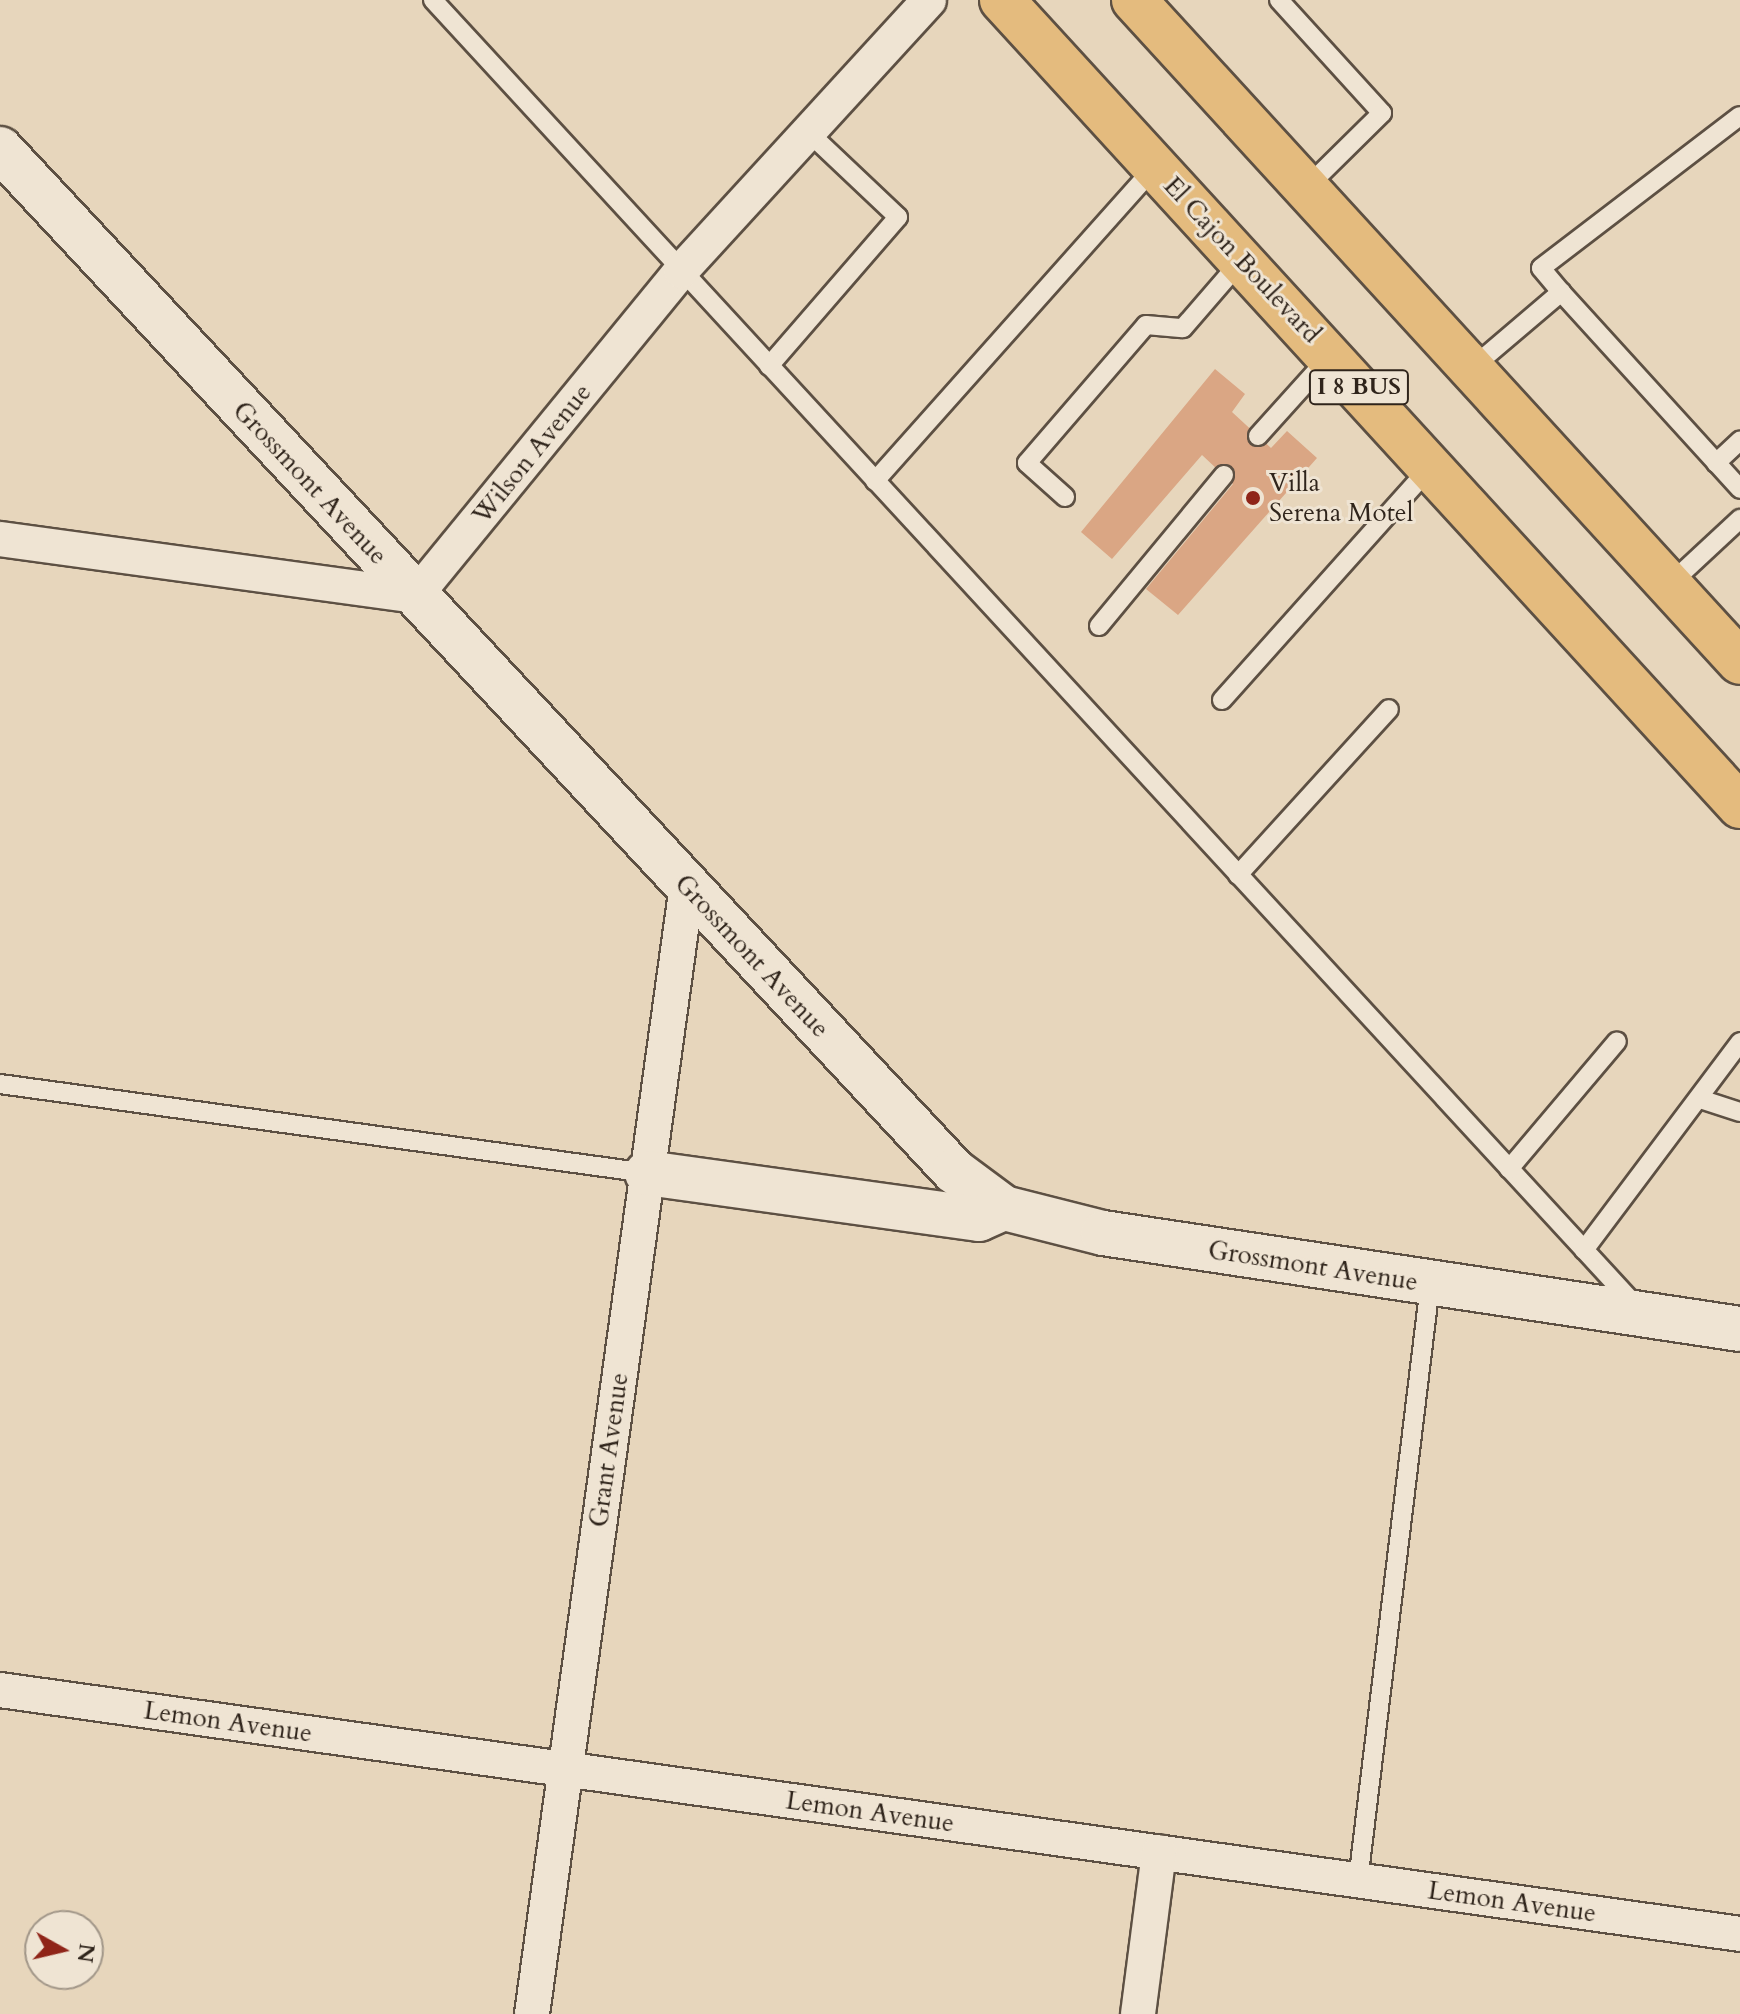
<!DOCTYPE html>
<style>
body{margin:0}
#map{position:relative;width:1740px;height:2014px;overflow:hidden;background:#e7d6bc;font-family:Cardo,serif}
div>[style]{position:absolute}
.building>*{inset:0;background:#daa684}
.roads{filter:drop-shadow(2px 0 #5d5043) drop-shadow(-2px 0 #5d5043) drop-shadow(0 2px #5d5043) drop-shadow(0 -2px #5d5043)}
.lane>*{height:18px;margin:-9px;padding:0 9px;transform-origin:9px;border-radius:9px;background:#efe4d3}
.street>*{height:34px;margin:-17px;padding:0 17px;transform-origin:17px;border-radius:17px;background:#efe4d3}
.secondary>*{height:44px;margin:-22px;padding:0 22px;transform-origin:22px;border-radius:22px;background:#efe4d3}
.primary>*{height:44px;margin:-22px;padding:0 22px;transform-origin:22px;border-radius:22px;background:#e4bb7e}
.dots>*{width:22px;height:22px;translate:-50% -50%;box-sizing:border-box;border:4px solid #efe4d3;border-radius:50%}
span{translate:-50% -50%;white-space:nowrap;text-align:center;line-height:1.15;-webkit-text-stroke:6px #efe4d3;paint-order:stroke}
.shield-label span{padding:2px 6px;background:#efe4d3;border:2px solid;border-radius:6px;-webkit-text-stroke-width:0}
.shield-label{font-size:24px;color:#2f241b;font-weight:700}
.street-label{font-size:26px;color:#2f241b}
.poi-label{font-size:26px;color:#2f241b}
.left{translate:0 -50%;text-align:left}
.north{position:absolute;left:24px;top:1910px;width:80px;height:80px;box-sizing:border-box;background:#efe4d3;border:2px solid #a29789;border-radius:50%;rotate:98deg;font-size:22px;font-weight:700;line-height:32px;text-align:center;color:#2f241b}
.north::after{content:'';display:block;margin:auto;width:28px;height:36px;background:#8f2418;clip-path:polygon(50% 0,100% 100%,50% 72%,0 100%)}
</style>
<div id="map">
<div class="building">
<i style="clip-path:polygon(1215px 369px,1245px 394px,1232px 412px,1271px 448px,1287px 431px,1317px 458px,1178px 615px,1146px 589px,1233px 484px,1202px 455px,1112px 559px,1081px 532px)"></i>
</div>
<div class="roads">
<div class="lane">
<i style="left:433px;top:0;width:1773px;rotate:47.35deg"></i>
<i style="left:1279px;top:0;width:153px;rotate:47.7deg"></i>
<i style="left:1382px;top:113px;width:105px;rotate:135.4deg"></i>
<i style="left:1561px;top:292px;width:266px;rotate:47.7deg"></i>
<i style="left:769px;top:366px;width:197px;rotate:-49.1deg"></i>
<i style="left:898px;top:217px;width:124px;rotate:-136.6deg"></i>
<i style="left:1473px;top:367px;width:116px;rotate:-40.4deg"></i>
<i style="left:1561px;top:292px;width:31px;rotate:-130deg"></i>
<i style="left:1541px;top:268px;width:250px;rotate:-37.4deg"></i>
<i style="left:1258px;top:436px;width:108px;rotate:-48deg"></i>
<i style="left:1716px;top:463px;width:33px;rotate:-43deg"></i>
<i style="left:875px;top:481px;width:421px;rotate:-48.3deg"></i>
<i style="left:1065px;top:497px;width:51px;rotate:-138.2deg"></i>
<i style="left:1027px;top:463px;width:182px;rotate:-49.2deg"></i>
<i style="left:1146px;top:325px;width:37px;rotate:5deg"></i>
<i style="left:1183px;top:328px;width:90px;rotate:-49.1deg"></i>
<i style="left:1670px;top:584px;width:96px;rotate:-42.9deg"></i>
<i style="left:1099px;top:626px;width:196px;rotate:-50.4deg"></i>
<i style="left:1222px;top:700px;width:314px;rotate:-48.2deg"></i>
<i style="left:1238px;top:875px;width:224px;rotate:-47.7deg"></i>
<i style="left:0;top:1084px;width:653px;rotate:7.83deg"></i>
<i style="left:1700px;top:1099px;width:42px;rotate:18deg"></i>
<i style="left:1509px;top:1169px;width:167px;rotate:-49.8deg"></i>
<i style="left:1584px;top:1250px;width:260px;rotate:-53.1deg"></i>
<i style="left:1358px;top:1881px;width:600px;rotate:-83.11deg"></i>
</div>
<div class="street">
<i style="left:0;top:539px;width:419px;rotate:7.8deg"></i>
<i style="left:415px;top:596px;width:420px;rotate:-50.7deg"></i>
<i style="left:681px;top:271px;width:367px;rotate:-47.5deg"></i>
<i style="left:0;top:1690px;width:1757px;rotate:7.98deg"></i>
<i style="left:532px;top:2014px;width:1139px;rotate:-82.18deg"></i>
<i style="left:1138px;top:2014px;width:163px;rotate:-82.6deg"></i>
</div>
<div class="secondary">
<i style="left:0;top:149px;width:1398px;rotate:46.97deg"></i>
<i style="left:954px;top:1171px;width:62px;rotate:36.5deg"></i>
<i style="left:1004px;top:1208px;width:102px;rotate:14.2deg"></i>
<i style="left:1103px;top:1233px;width:644px;rotate:8.57deg"></i>
<i style="left:647px;top:1173px;width:335px;rotate:7.9deg"></i>
<i style="left:979px;top:1219px;width:27px;rotate:-24deg"></i>
</div>
<div class="primary">
<i style="left:1002px;top:0;width:1093px;rotate:47.52deg"></i>
<i style="left:1134px;top:0;width:897px;rotate:47.53deg"></i>
</div>
</div>
<div class="dots">
<i style="left:1253px;top:498px;background:#8f2418"></i>
</div>
<div class="shield-label">
<span style="left:1359px;top:387px">I 8 BUS</span>
</div>
<div class="street-label">
<span style="left:1242px;top:260px;rotate:47deg">El Cajon Boulevard</span>
<span style="left:532px;top:454px;rotate:-51deg">Wilson Avenue</span>
<span style="left:310px;top:483px;rotate:47deg">Grossmont Avenue</span>
<span style="left:752px;top:956px;rotate:47deg">Grossmont Avenue</span>
<span style="left:1313px;top:1266px;rotate:9deg">Grossmont Avenue</span>
<span style="left:609px;top:1450px;rotate:-82deg">Grant Avenue</span>
<span style="left:228px;top:1722px;rotate:8deg">Lemon Avenue</span>
<span style="left:870px;top:1812px;rotate:8deg">Lemon Avenue</span>
<span style="left:1512px;top:1902px;rotate:8deg">Lemon Avenue</span>
</div>
<div class="poi-label">
<span class="left" style="left:1269px;top:498px">Villa<br>Serena Motel</span>
</div>
<div class="north">N</div>
</div>
